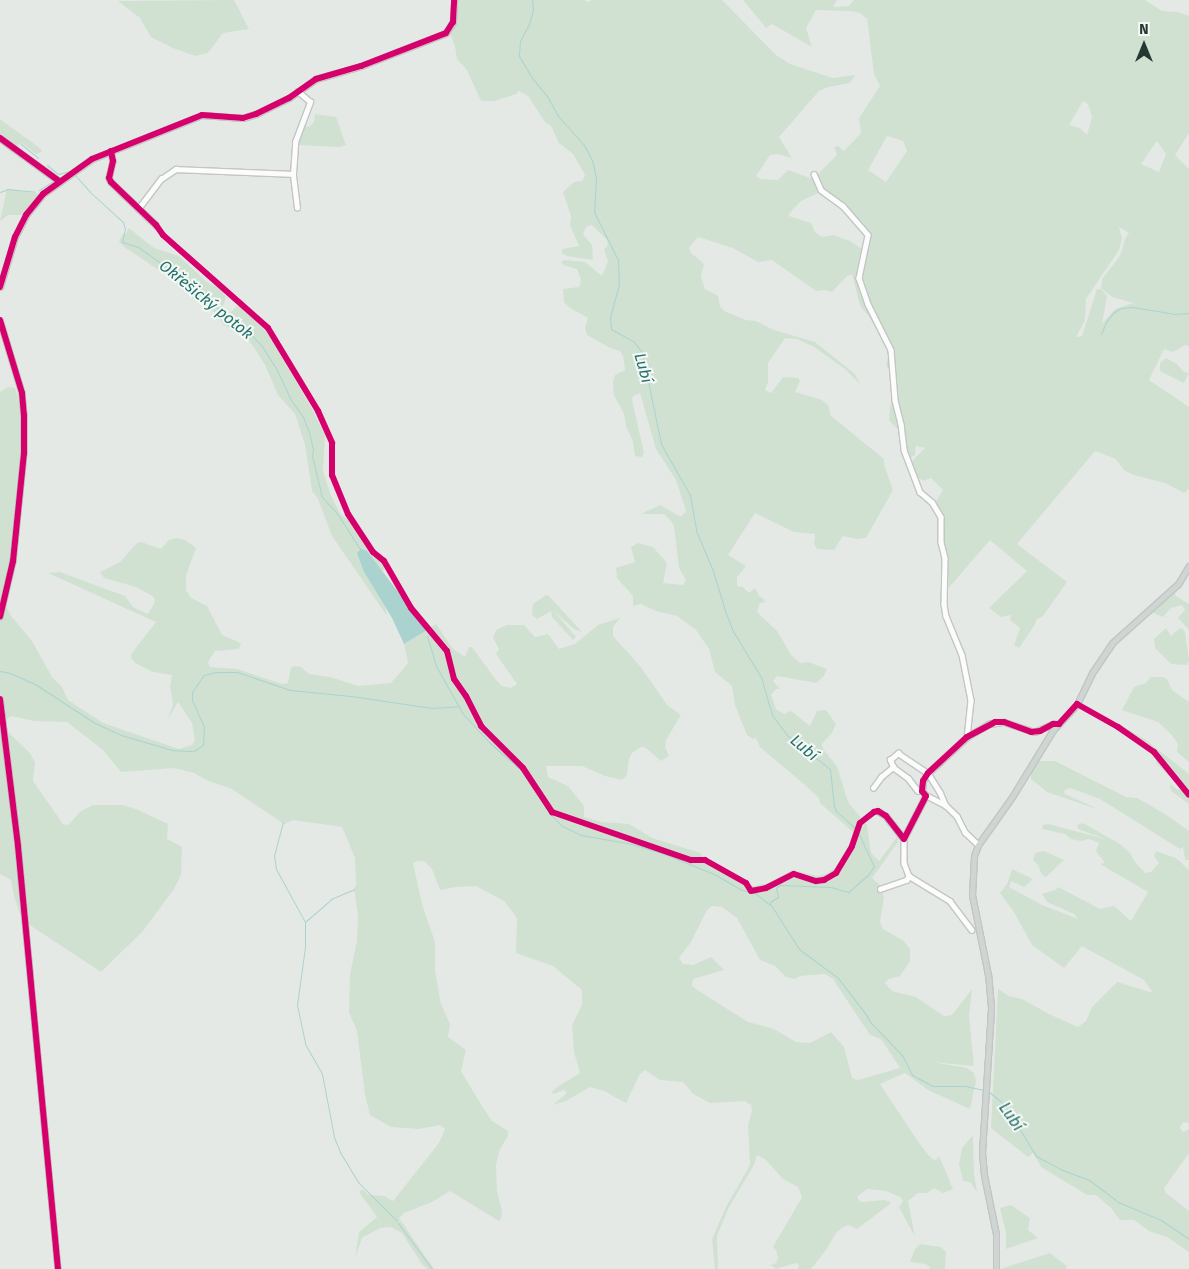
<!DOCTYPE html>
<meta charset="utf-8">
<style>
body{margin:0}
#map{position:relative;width:1189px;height:1269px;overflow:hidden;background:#e5e9e6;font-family:"Fira Sans",sans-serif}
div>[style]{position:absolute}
.green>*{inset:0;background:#d0e1d1}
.water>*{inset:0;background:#aad3d0}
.stream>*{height:1px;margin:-0.5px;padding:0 0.5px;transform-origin:0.5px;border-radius:0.5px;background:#aad3d0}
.roads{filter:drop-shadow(1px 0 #c2c6c3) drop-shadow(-1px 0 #c2c6c3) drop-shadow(0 1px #c2c6c3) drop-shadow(0 -1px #c2c6c3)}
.minor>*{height:4.5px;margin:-2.25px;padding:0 2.25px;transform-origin:2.25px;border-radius:2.25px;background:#fbfcfb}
.major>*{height:5px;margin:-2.5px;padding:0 2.5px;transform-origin:2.5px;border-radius:2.5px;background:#ced5d2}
.cycleway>*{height:6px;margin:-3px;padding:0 3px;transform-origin:3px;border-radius:3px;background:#d6006c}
span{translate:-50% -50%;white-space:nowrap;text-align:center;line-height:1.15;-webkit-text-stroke:4px #f3f8f4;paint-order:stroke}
.water-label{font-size:16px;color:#25706c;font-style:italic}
.north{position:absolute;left:1119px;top:20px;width:50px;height:50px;-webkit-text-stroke:4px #f3f8f4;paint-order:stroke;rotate:0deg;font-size:14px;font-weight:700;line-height:20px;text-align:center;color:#243a30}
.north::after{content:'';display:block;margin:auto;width:18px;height:22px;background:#243a30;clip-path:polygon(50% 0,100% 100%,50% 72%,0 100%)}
</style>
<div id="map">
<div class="green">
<i style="clip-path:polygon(234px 0,249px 29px,223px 33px,208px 53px,195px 56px,173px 48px,151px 37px,140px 18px,118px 1px)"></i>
<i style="clip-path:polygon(evenodd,457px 0,584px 0,589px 2px,591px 0,722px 0,776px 55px,790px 64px,833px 78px,855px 75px,850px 83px,828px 87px,819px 91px,779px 137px,792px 158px,778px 154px,770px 155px,756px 176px,761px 179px,778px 180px,788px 170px,813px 179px,837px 155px,834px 147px,838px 146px,844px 151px,861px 133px,859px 118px,880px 86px,874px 74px,867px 19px,860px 13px,850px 11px,816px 10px,806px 28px,812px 47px,772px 24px,766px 28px,743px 0,837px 0,833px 6px,836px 7px,849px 6px,854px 0,1145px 0,1162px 11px,1178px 12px,1189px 16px,1189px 133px,1175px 155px,1189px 169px,1189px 346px,1185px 345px,1173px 352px,1164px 349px,1149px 380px,1189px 407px,1189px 489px,1184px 493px,1165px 483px,1134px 475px,1124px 470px,1116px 459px,1095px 451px,1017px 544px,1067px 582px,1043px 616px,1037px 619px,1034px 626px,1019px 648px,1014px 645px,1020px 628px,1010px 620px,1011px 615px,1001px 617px,989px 608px,1027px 571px,990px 540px,946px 591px,945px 582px,948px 574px,943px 541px,945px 524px,935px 503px,943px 490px,931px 478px,924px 481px,918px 478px,912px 464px,913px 460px,925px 448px,916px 446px,915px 455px,909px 458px,906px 449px,901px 445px,899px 431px,889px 420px,892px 390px,891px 373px,886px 365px,888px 356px,887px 347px,870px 318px,860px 306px,852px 274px,847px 276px,832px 292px,825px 290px,816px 291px,772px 260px,758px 262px,733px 248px,698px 237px,689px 248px,691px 253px,704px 264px,701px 277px,705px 289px,718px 296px,720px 306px,724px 311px,746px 320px,756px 321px,774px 330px,815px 342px,855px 374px,860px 384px,845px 369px,814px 347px,797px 339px,785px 338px,768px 363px,768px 382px,765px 390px,771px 393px,783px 377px,798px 378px,800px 381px,795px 392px,822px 400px,829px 406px,830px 415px,884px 459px,884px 464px,893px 490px,866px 538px,857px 539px,843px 536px,834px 550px,817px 549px,814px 544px,815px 534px,794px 532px,755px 513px,728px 555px,746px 566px,737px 577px,737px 586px,743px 587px,749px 593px,755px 588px,759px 596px,764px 599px,765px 602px,760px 603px,757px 612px,778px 632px,791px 655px,800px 663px,808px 662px,827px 669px,824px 676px,816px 683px,777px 676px,773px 681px,780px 689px,776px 689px,771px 695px,776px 709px,784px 714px,791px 711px,810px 726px,817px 711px,826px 710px,836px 724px,832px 733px,822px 744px,823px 749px,837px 766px,848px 802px,867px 825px,871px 853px,879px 861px,897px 837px,898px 842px,872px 878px,881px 886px,884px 898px,880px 922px,883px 929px,904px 941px,910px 949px,910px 961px,900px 976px,889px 979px,885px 983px,892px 991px,916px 997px,944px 1016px,952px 1015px,972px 989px,969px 1016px,974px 1066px,932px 1062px,967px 1068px,974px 1073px,976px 1081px,970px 1109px,928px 1090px,905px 1073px,880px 1084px,919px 1143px,932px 1159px,936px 1160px,939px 1156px,953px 1189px,943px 1193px,934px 1188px,927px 1193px,918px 1193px,908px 1201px,915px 1237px,899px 1207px,903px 1201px,900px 1197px,886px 1191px,867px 1189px,858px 1196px,858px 1200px,862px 1202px,884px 1200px,890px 1202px,890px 1204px,857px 1229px,848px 1225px,842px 1228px,836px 1233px,826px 1250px,811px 1269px,798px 1269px,799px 1265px,796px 1263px,776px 1269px,771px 1265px,776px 1263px,778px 1258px,776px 1250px,773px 1247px,802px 1197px,798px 1187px,783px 1179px,766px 1160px,757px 1155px,754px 1165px,729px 1207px,717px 1236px,718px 1269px,715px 1269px,712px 1239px,726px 1207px,750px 1165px,748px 1125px,752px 1111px,751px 1105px,744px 1101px,710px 1103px,693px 1094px,683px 1082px,660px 1080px,645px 1070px,640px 1074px,626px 1103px,604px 1091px,590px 1087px,566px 1101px,553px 1105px,567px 1093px,564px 1090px,553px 1094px,552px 1092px,557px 1087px,580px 1073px,574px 1052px,572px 1025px,582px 1005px,582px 990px,553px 966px,516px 953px,517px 918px,504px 901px,476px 886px,456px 887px,440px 890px,432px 869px,424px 861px,418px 861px,413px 863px,422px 904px,435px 942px,435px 971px,441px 1004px,450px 1024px,448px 1037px,466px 1050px,461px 1071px,482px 1106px,492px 1121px,508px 1131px,508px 1136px,500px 1149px,496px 1165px,497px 1191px,502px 1210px,501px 1219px,499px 1221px,450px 1191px,432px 1202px,404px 1213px,399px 1218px,434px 1269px,427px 1269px,422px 1264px,402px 1233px,391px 1227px,380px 1228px,367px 1235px,362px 1238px,355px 1258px,359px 1232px,377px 1217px,359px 1192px,362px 1189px,369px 1195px,384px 1196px,393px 1201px,439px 1143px,445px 1129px,440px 1125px,419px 1129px,391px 1127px,370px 1115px,365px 1095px,357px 1031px,349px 1012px,350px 974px,357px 941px,358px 915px,354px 888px,356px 886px,355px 858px,342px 827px,293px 820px,284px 824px,232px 789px,208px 781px,194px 773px,174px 768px,121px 772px,103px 750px,67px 722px,34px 721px,11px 716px,6px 720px,8px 732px,30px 753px,35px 763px,33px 781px,63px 824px,68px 825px,81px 811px,93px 805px,123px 805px,136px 809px,168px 824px,167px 839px,182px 847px,181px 875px,174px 889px,143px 931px,101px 972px,22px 920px,14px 896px,11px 880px,0 874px,0 392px,8px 387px,15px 388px,20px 404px,21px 455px,10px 558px,1px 602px,6px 606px,11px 616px,32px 641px,52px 677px,62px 687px,68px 700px,103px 723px,179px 749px,192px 745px,195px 740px,192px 723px,178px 702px,168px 719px,173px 704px,170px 686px,172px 675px,153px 672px,135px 663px,131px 658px,131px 654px,156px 622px,48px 573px,60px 572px,125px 596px,133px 607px,148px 614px,155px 602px,154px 597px,136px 587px,104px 578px,100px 572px,120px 562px,137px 543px,141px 542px,161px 549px,169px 540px,177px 538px,185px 540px,196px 548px,186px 576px,186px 590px,191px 598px,207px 606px,222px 635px,241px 643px,239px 649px,215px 651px,208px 662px,210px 667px,237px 669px,282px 684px,288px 683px,291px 667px,295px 666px,301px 667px,309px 674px,330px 677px,358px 686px,391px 683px,408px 663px,404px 644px,436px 624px,453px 649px,465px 657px,469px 647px,472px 647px,496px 680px,502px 686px,511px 688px,517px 684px,496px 654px,499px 649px,493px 638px,496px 630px,507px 625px,524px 625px,535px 637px,548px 634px,559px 649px,575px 644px,598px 625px,620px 618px,613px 627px,613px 636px,640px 666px,668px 706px,681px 715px,666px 740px,665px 747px,669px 756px,661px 761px,646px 748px,641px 747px,632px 753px,629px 759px,627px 775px,622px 780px,605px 776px,582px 766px,546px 766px,548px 777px,568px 786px,584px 806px,584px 817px,602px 822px,629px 824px,652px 838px,701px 853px,703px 861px,739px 881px,753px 886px,769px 883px,792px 870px,818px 876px,828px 873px,835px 868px,851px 845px,853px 832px,820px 803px,819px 798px,805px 785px,760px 747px,756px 738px,753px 739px,747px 735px,735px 705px,732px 686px,715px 672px,709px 649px,696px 630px,677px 616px,656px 611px,641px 604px,633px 606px,633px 596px,617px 578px,616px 568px,635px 562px,631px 547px,638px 543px,653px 547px,667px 563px,663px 583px,683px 585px,686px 580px,679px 568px,674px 526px,671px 521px,664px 514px,641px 514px,660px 505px,679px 516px,682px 516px,686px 511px,676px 480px,656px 449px,640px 393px,633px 396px,632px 400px,644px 453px,642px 457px,635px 456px,633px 442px,626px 426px,624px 414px,614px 395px,613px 381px,615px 375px,625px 370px,623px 356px,620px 351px,610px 348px,587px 335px,585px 328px,588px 318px,570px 308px,564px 302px,563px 289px,579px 287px,581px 280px,577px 269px,563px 265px,561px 262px,565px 260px,585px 262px,602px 276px,608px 261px,604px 250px,608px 245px,607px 240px,592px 225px,587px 226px,583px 234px,592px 245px,593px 260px,567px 256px,562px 253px,562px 249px,579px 246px,570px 225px,571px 216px,563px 192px,574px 182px,582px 181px,585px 175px,573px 154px,559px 143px,551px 126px,545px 122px,528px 96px,519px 91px,516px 94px,495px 101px,481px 101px,467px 70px,457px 59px,455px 46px,450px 33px,454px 28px,457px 0,1083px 101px,1088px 104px,1092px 117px,1087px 135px,1080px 128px,1069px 125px,1083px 101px,457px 0,887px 136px,903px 141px,907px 151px,886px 182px,868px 170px,887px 136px,457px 0,1157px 141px,1166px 154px,1159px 172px,1141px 164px,1157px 141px,457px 0,818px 193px,846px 212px,866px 235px,871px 230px,865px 255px,862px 249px,850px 241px,833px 235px,822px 237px,815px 232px,811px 223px,789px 216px,789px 214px,801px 201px,818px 193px,457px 0,1119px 227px,1129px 233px,1125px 239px,1120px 256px,1102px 279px,1101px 288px,1112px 297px,1133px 303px,1115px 309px,1102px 324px,1107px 296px,1101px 289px,1097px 289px,1082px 336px,1076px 337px,1085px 320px,1086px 299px,1119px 250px,1122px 239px,1119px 227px,457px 0,712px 906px,722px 907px,737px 918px,760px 960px,775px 966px,786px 977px,795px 979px,800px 976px,825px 974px,833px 979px,870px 1035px,881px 1039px,900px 1068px,858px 1080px,852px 1078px,844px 1047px,831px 1032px,810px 1043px,796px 1042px,774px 1029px,748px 1022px,699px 991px,692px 986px,693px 979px,724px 970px,711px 957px,693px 965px,683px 964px,679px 958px,691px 942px,707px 910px,712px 906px)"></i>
<i style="clip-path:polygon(315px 114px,336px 117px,346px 145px,340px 147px,297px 145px,304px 126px,309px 127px,314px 122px)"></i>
<i style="clip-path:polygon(0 119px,41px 149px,42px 152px,36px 154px,22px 143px,16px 147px,0 135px)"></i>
<i style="clip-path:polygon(7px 189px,39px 194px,23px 215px,8px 215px,0 221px)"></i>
<i style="clip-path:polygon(129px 228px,154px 248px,179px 256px,207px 282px,219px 288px,226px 297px,223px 306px,229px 314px,237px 306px,241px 307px,267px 331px,311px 407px,325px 435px,323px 471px,331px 496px,341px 515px,354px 523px,372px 548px,385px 561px,384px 571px,380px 570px,367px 551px,364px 572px,385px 607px,387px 616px,332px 536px,318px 499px,312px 491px,305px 445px,295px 414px,278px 395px,265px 365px,253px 346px,243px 335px,224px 325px,214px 312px,195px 300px,171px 278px,127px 249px,119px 242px,123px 233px,125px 235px)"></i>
<i style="clip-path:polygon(1166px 358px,1177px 364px,1184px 372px,1189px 373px,1184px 383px,1160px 371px,1160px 363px)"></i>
<i style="clip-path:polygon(1175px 593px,1176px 596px,1189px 604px,1189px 630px,1178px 618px,1185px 610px,1182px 605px,1171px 608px,1163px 617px,1151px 612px)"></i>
<i style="clip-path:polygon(546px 595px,549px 596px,582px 632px,574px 629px,554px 611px,576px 637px,573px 640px,552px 617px,551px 611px,537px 619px,532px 615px,533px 604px)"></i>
<i style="clip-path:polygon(1166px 628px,1171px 636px,1179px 629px,1182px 628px,1185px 632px,1189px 660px,1187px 665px,1171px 664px,1155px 648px,1154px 639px)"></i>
<i style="clip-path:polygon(1151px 677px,1163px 677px,1167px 679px,1172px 690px,1189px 702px,1189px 762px,1177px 752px,1178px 744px,1171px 734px,1158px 722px,1122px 710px,1134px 687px,1146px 683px)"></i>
<i style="clip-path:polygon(1119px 724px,1146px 740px,1189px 774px,1189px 804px,1171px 791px,1170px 784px,1178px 790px,1181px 787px,1157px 764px,1154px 754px,1132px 738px)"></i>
<i style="clip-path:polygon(1039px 761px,1055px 761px,1126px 797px,1137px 798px,1165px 814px,1189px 831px,1189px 860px,1185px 860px,1183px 847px,1180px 849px,1100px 799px,1076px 790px,1069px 788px,1064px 791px,1065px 794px,1100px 810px,1047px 792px,1031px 779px,1031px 774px)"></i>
<i style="clip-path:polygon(1083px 823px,1120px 844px,1130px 853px,1135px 862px,1145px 873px,1151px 872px,1159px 863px,1154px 856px,1156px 851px,1176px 858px,1189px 870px,1189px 1123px,1183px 1122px,1180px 1128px,1183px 1132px,1189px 1129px,1189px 1153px,1164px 1188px,1166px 1193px,1189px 1211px,1189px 1252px,1167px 1237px,1149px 1231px,1134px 1220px,1120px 1220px,1111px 1208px,1096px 1195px,1087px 1195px,1041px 1167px,1033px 1153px,1028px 1157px,991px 1128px,998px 989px,1009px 996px,1022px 999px,1049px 1014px,1078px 1027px,1086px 1021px,1092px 1007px,1117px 982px,1153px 993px,1144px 980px,1082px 946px,1064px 968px,1032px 945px,1014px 912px,1000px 893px,1007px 884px,1012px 869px,1033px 879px,1024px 887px,1011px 881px,1009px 887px,1042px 905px,1078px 919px,1074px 914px,1047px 902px,1042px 894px,1055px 890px,1058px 887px,1100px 909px,1114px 906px,1131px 921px,1148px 892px,1100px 864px,1105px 863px,1096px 851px,1099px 843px,1089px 839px,1081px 841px,1071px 839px,1065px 834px,1042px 829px,1043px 825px,1048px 824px,1105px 839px,1078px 829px,1077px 825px)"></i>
<i style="clip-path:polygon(1044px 851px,1064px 860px,1046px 877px,1042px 875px,1038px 865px,1033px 860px,1035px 853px)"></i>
<i style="clip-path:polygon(973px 1135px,974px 1173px,977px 1192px,970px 1182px,963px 1181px,959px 1164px,962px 1148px)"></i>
<i style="clip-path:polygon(1011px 1205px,1030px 1218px,1028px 1230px,1038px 1238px,1006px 1249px,1006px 1233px,1000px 1208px)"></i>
<i style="clip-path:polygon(920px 1244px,941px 1247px,946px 1252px,945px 1269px,929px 1269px,930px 1267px,926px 1264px,910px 1262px,915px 1249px)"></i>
<i style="clip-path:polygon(1050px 1253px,1067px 1266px,1066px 1269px,1000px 1269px)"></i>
</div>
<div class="water">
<i style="clip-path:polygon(361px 549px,367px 551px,427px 630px,404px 644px,392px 618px,364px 572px,357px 553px)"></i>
</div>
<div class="stream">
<i style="left:532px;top:0;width:10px;rotate:84deg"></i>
<i style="left:533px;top:10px;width:15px;rotate:106deg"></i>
<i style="left:529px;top:24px;width:19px;rotate:118deg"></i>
<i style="left:520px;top:41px;width:15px;rotate:94deg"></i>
<i style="left:519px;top:56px;width:27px;rotate:59deg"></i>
<i style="left:533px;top:79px;width:22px;rotate:51deg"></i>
<i style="left:547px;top:96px;width:23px;rotate:61deg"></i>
<i style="left:558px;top:116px;width:39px;rotate:48deg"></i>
<i style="left:584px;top:145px;width:17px;rotate:62deg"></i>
<i style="left:592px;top:160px;width:17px;rotate:77deg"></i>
<i style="left:596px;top:177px;width:35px;rotate:93deg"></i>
<i style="left:594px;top:212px;width:54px;rotate:63.4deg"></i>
<i style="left:618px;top:260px;width:24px;rotate:88deg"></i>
<i style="left:619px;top:284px;width:34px;rotate:105deg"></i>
<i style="left:610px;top:317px;width:12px;rotate:85deg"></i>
<i style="left:611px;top:329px;width:26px;rotate:29deg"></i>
<i style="left:634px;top:342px;width:13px;rotate:51deg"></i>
<i style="left:642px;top:352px;width:94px;rotate:78.3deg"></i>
<i style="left:661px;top:444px;width:59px;rotate:60.4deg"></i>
<i style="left:690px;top:495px;width:39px;rotate:80deg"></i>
<i style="left:697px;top:533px;width:41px;rotate:67.2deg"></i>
<i style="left:713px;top:571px;width:39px;rotate:73deg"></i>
<i style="left:724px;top:608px;width:25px;rotate:69deg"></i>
<i style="left:733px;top:631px;width:54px;rotate:58.7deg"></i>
<i style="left:761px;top:677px;width:40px;rotate:74deg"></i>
<i style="left:772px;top:715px;width:26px;rotate:53deg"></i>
<i style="left:788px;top:736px;width:53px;rotate:38.2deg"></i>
<i style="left:830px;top:769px;width:37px;rotate:84deg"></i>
<i style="left:834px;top:806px;width:5px;rotate:68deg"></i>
<i style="left:836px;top:811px;width:28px;rotate:42deg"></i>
<i style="left:857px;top:830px;width:40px;rotate:65deg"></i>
<i style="left:874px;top:866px;width:9px;rotate:122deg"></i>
<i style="left:869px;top:874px;width:28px;rotate:139deg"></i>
<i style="left:848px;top:892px;width:19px;rotate:-164deg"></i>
<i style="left:830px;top:887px;width:50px;rotate:-177.7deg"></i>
<i style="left:780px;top:885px;width:5px;rotate:143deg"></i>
<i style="left:776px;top:888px;width:9px;rotate:77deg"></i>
<i style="left:778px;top:897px;width:9px;rotate:148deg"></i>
<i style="left:770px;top:902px;width:3px;rotate:72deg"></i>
<i style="left:771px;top:905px;width:52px;rotate:57.5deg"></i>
<i style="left:799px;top:949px;width:49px;rotate:36.6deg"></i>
<i style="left:838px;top:978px;width:44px;rotate:52.4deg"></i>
<i style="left:865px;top:1013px;width:12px;rotate:59deg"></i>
<i style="left:871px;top:1023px;width:45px;rotate:45.9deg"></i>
<i style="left:902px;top:1055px;width:22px;rotate:63deg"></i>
<i style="left:912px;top:1075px;width:24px;rotate:28deg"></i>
<i style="left:933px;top:1086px;width:32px"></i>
<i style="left:965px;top:1086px;width:19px;rotate:12deg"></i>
<i style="left:21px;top:144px;width:22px;rotate:39deg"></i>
<i style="left:47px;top:165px;width:14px;rotate:39deg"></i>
<i style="left:58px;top:174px;width:13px;rotate:-13deg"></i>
<i style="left:74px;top:174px;width:24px;rotate:48deg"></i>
<i style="left:90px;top:192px;width:45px;rotate:42.3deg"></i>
<i style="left:123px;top:222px;width:7px;rotate:74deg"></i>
<i style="left:125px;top:229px;width:13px;rotate:103deg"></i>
<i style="left:122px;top:242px;width:17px;rotate:17deg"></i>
<i style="left:138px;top:247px;width:50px;rotate:35.3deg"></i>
<i style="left:179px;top:276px;width:47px;rotate:39.8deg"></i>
<i style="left:215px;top:306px;width:36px;rotate:36deg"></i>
<i style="left:244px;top:327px;width:26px;rotate:47deg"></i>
<i style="left:262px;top:346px;width:26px;rotate:58deg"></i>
<i style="left:276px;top:368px;width:35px;rotate:65deg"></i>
<i style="left:291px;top:400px;width:21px;rotate:55deg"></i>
<i style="left:303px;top:417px;width:16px;rotate:68deg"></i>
<i style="left:309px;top:432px;width:18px;rotate:77deg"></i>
<i style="left:313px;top:450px;width:6px;rotate:99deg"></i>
<i style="left:312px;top:456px;width:42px;rotate:76.3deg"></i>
<i style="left:322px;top:497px;width:22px;rotate:47deg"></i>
<i style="left:337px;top:513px;width:43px;rotate:57.4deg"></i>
<i style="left:39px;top:190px;width:19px;rotate:-32deg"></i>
<i style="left:0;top:192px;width:9px;rotate:-21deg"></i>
<i style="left:8px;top:189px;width:27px;rotate:6deg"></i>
<i style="left:1101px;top:334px;width:13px;rotate:-67deg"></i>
<i style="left:1106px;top:322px;width:11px;rotate:-52deg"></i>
<i style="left:1113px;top:313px;width:9px;rotate:-32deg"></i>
<i style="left:1121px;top:308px;width:11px;rotate:-5deg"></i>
<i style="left:1132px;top:307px;width:44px;rotate:9.2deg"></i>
<i style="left:1175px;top:314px;width:14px;rotate:-4deg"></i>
<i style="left:427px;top:636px;width:31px;rotate:73deg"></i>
<i style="left:436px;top:666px;width:55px;rotate:60.6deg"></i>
<i style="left:463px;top:714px;width:40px;rotate:47deg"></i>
<i style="left:490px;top:743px;width:41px;rotate:41.1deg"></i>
<i style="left:521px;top:770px;width:53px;rotate:56.6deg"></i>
<i style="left:550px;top:814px;width:17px;rotate:45deg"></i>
<i style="left:562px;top:826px;width:21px;rotate:25deg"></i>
<i style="left:581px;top:835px;width:52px;rotate:10deg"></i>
<i style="left:632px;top:844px;width:31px;rotate:17deg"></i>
<i style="left:662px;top:853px;width:56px;rotate:22deg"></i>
<i style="left:714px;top:874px;width:32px;rotate:30deg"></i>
<i style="left:742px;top:890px;width:13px;rotate:13deg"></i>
<i style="left:755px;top:893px;width:19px;rotate:39deg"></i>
<i style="left:0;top:671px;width:10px;rotate:11deg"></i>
<i style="left:10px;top:673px;width:27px;rotate:24deg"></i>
<i style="left:35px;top:684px;width:69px;rotate:33.2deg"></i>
<i style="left:93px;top:722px;width:31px;rotate:25deg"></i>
<i style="left:121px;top:735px;width:53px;rotate:16.4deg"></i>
<i style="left:172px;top:750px;width:22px;rotate:3deg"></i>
<i style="left:194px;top:751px;width:11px;rotate:-34deg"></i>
<i style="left:203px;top:745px;width:18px;rotate:-87deg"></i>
<i style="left:204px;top:727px;width:30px;rotate:-114deg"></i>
<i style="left:192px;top:700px;width:8px;rotate:-90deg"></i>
<i style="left:192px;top:692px;width:21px;rotate:-55deg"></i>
<i style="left:204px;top:675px;width:12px;rotate:-14deg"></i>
<i style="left:216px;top:672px;width:21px"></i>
<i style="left:237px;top:672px;width:56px;rotate:18.8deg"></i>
<i style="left:290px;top:690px;width:61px;rotate:5.6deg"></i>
<i style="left:351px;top:696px;width:82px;rotate:8.4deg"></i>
<i style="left:432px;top:708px;width:26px;rotate:-4deg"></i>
<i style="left:283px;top:822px;width:34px;rotate:105deg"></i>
<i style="left:274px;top:855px;width:14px;rotate:82deg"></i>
<i style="left:276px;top:869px;width:60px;rotate:61.3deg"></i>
<i style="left:305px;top:922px;width:25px;rotate:90deg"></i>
<i style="left:305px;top:947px;width:59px;rotate:97.9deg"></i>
<i style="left:297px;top:1005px;width:40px;rotate:78deg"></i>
<i style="left:305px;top:1044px;width:34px;rotate:60deg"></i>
<i style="left:322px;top:1074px;width:64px;rotate:79.2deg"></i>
<i style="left:334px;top:1137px;width:16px;rotate:68deg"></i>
<i style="left:340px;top:1152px;width:35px;rotate:59deg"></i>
<i style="left:358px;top:1182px;width:55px;rotate:45deg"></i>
<i style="left:305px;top:922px;width:35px;rotate:-41deg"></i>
<i style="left:331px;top:899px;width:25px;rotate:-23deg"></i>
<i style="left:988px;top:1091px;width:22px;rotate:39deg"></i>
<i style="left:1005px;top:1105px;width:60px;rotate:58.7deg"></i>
<i style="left:1036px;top:1156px;width:30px;rotate:28deg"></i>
<i style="left:1062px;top:1170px;width:29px;rotate:20deg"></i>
<i style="left:1089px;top:1180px;width:36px;rotate:37deg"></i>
<i style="left:1118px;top:1202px;width:47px;rotate:22.7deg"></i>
<i style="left:1161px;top:1220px;width:34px;rotate:34deg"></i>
<i style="left:398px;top:1223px;width:57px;rotate:53.5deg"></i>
</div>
<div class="roads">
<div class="minor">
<i style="left:0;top:138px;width:73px;rotate:36.1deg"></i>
<i style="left:111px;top:151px;width:10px;rotate:79deg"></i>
<i style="left:113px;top:161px;width:17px;rotate:103deg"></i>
<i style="left:109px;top:178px;width:4px;rotate:63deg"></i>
<i style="left:111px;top:182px;width:62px;rotate:43.7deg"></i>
<i style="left:814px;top:174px;width:17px;rotate:66deg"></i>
<i style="left:821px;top:190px;width:27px;rotate:36deg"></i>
<i style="left:843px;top:206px;width:38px;rotate:49deg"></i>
<i style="left:868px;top:235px;width:44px;rotate:101.8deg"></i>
<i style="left:859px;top:278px;width:28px;rotate:71deg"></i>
<i style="left:868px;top:304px;width:51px;rotate:63.4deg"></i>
<i style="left:891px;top:350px;width:50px;rotate:85.4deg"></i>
<i style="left:895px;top:400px;width:25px;rotate:76deg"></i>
<i style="left:901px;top:424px;width:26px;rotate:83deg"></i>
<i style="left:904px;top:450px;width:45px;rotate:69.1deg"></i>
<i style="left:920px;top:492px;width:16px;rotate:40deg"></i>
<i style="left:932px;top:502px;width:17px;rotate:59deg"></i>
<i style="left:941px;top:517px;width:25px;rotate:90deg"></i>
<i style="left:941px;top:542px;width:16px;rotate:76deg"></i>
<i style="left:945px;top:558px;width:46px;rotate:91.2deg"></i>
<i style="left:944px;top:604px;width:12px;rotate:81deg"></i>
<i style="left:946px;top:616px;width:42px;rotate:67.7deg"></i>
<i style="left:962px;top:655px;width:46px;rotate:78.7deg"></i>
<i style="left:971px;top:700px;width:37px;rotate:96deg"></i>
<i style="left:297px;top:208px;width:34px;rotate:-97deg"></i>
<i style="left:293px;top:174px;width:32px;rotate:-86deg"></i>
<i style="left:295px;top:142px;width:43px;rotate:-69.4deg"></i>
<i style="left:310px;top:102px;width:16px;rotate:-140deg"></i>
<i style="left:138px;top:209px;width:38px;rotate:-53deg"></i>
<i style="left:161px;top:179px;width:18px;rotate:-34deg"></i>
<i style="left:176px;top:169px;width:117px;rotate:2.4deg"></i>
<i style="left:0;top:287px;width:52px;rotate:-73.3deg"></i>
<i style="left:15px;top:237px;width:25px;rotate:-63deg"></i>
<i style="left:26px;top:215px;width:27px;rotate:-51deg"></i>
<i style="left:43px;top:194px;width:60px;rotate:-35.5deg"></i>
<i style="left:92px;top:159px;width:118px;rotate:-21.8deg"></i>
<i style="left:202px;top:115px;width:41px;rotate:4.2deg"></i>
<i style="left:243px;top:118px;width:14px;rotate:-17deg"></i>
<i style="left:256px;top:114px;width:37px;rotate:-26deg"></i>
<i style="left:289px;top:98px;width:33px;rotate:-35deg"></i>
<i style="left:316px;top:79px;width:47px;rotate:-16.1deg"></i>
<i style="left:361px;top:66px;width:91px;rotate:-21.2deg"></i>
<i style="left:446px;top:33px;width:13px;rotate:-58deg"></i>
<i style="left:453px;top:22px;width:22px;rotate:-87deg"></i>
<i style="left:0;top:320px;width:76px;rotate:73.2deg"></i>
<i style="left:22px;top:393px;width:22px;rotate:85deg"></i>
<i style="left:24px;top:415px;width:38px;rotate:90deg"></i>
<i style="left:24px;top:453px;width:109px;rotate:95.8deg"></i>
<i style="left:13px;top:561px;width:57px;rotate:103.1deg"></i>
<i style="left:0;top:699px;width:148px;rotate:83deg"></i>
<i style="left:18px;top:846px;width:425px;rotate:84.6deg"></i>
<i style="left:893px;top:767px;width:8px;rotate:-113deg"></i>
<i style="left:890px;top:760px;width:11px;rotate:-41deg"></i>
<i style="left:898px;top:753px;width:36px;rotate:34deg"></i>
<i style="left:928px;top:773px;width:22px;rotate:58deg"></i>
<i style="left:940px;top:792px;width:15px;rotate:67deg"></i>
<i style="left:873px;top:788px;width:14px;rotate:-54deg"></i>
<i style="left:881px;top:777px;width:16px;rotate:-40deg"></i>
<i style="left:893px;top:767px;width:19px;rotate:36deg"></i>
<i style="left:908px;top:778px;width:16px;rotate:52deg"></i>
<i style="left:918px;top:791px;width:4px"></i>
<i style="left:926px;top:796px;width:48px;rotate:117.1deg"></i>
<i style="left:904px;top:839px;width:24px;rotate:90deg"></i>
<i style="left:904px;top:863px;width:14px;rotate:69deg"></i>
<i style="left:909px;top:876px;width:48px;rotate:31.4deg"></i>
<i style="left:950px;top:901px;width:36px;rotate:53deg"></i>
<i style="left:878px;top:811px;width:9px;rotate:32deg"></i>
<i style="left:886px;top:816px;width:29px;rotate:52deg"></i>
<i style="left:978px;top:845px;width:18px;rotate:-137deg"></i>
<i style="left:965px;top:833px;width:18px;rotate:-117deg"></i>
<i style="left:957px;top:817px;width:16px;rotate:-135deg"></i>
<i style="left:946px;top:806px;width:22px;rotate:-153deg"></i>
<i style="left:926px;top:796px;width:6px;rotate:-129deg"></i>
<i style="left:922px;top:791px;width:10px;rotate:-84deg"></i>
<i style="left:923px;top:781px;width:9px;rotate:-58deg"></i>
<i style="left:928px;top:773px;width:53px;rotate:-42.7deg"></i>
<i style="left:967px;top:737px;width:26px;rotate:-31deg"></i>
<i style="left:989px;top:724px;width:15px;rotate:-8deg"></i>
<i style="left:1004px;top:722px;width:32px;rotate:18deg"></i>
<i style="left:1034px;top:732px;width:21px;rotate:-23deg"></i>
<i style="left:1053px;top:724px;width:6px"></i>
<i style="left:880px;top:889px;width:28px;rotate:-19deg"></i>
<i style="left:906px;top:880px;width:5px;rotate:-53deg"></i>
</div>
<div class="major">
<i style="left:996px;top:1269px;width:35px;rotate:-90deg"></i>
<i style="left:996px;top:1234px;width:60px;rotate:-101.5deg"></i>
<i style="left:984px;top:1175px;width:23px;rotate:-95deg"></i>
<i style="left:982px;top:1152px;width:145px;rotate:-86.4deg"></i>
<i style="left:991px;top:1007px;width:32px;rotate:-95deg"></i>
<i style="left:988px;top:975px;width:82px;rotate:-101.3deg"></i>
<i style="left:972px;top:895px;width:39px;rotate:-87deg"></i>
<i style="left:974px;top:856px;width:12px;rotate:-70deg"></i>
<i style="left:978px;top:845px;width:59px;rotate:-54.7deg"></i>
<i style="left:1012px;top:797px;width:79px;rotate:-58.5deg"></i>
<i style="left:1053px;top:730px;width:35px;rotate:-47deg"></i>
<i style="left:1077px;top:704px;width:34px;rotate:-64deg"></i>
<i style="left:1092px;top:673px;width:36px;rotate:-56deg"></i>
<i style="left:1112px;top:643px;width:89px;rotate:-41.8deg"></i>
<i style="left:1178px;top:584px;width:21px;rotate:-59deg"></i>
</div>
</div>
<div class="cycleway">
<i style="left:0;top:138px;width:73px;rotate:36.1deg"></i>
<i style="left:111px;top:151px;width:10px;rotate:79deg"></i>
<i style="left:113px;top:161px;width:17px;rotate:103deg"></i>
<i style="left:109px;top:178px;width:4px;rotate:63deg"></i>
<i style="left:111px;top:182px;width:62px;rotate:43.7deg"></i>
<i style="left:156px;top:225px;width:12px;rotate:55deg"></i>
<i style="left:163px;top:235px;width:140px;rotate:41.5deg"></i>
<i style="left:268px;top:328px;width:97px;rotate:58.9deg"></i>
<i style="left:318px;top:411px;width:35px;rotate:66deg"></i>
<i style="left:332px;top:443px;width:32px;rotate:90deg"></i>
<i style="left:332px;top:475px;width:42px;rotate:67.7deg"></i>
<i style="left:348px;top:514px;width:45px;rotate:56.7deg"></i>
<i style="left:373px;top:552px;width:14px;rotate:39deg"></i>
<i style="left:384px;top:561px;width:54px;rotate:60.1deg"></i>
<i style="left:411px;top:608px;width:56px;rotate:50.1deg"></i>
<i style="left:447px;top:651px;width:29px;rotate:76deg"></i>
<i style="left:454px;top:679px;width:21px;rotate:55deg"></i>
<i style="left:466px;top:696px;width:34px;rotate:63deg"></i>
<i style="left:481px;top:726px;width:59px;rotate:45deg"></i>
<i style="left:523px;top:768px;width:53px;rotate:56.6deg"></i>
<i style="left:552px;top:812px;width:147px;rotate:19.1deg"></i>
<i style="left:691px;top:860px;width:14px"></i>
<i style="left:705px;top:860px;width:47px;rotate:29.3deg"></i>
<i style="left:746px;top:883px;width:9px;rotate:58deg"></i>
<i style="left:751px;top:891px;width:15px;rotate:-11deg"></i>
<i style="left:766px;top:888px;width:31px;rotate:-27deg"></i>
<i style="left:794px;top:874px;width:23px;rotate:18deg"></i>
<i style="left:816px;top:881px;width:8px;rotate:-7deg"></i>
<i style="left:824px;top:880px;width:14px;rotate:-30deg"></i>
<i style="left:836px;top:873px;width:31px;rotate:-59deg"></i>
<i style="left:852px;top:846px;width:24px;rotate:-71deg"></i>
<i style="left:860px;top:823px;width:18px;rotate:-38deg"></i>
<i style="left:874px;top:812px;width:4px;rotate:-14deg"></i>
<i style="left:878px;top:811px;width:9px;rotate:32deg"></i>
<i style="left:886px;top:816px;width:29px;rotate:52deg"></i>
<i style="left:904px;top:839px;width:48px;rotate:-62.9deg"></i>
<i style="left:926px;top:796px;width:6px;rotate:-129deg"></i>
<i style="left:922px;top:791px;width:10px;rotate:-84deg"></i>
<i style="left:923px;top:781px;width:9px;rotate:-58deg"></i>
<i style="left:928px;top:773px;width:53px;rotate:-42.7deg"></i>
<i style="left:967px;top:737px;width:32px;rotate:-28deg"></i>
<i style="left:995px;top:722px;width:9px"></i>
<i style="left:1004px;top:722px;width:29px;rotate:20deg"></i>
<i style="left:1031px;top:732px;width:9px;rotate:-6deg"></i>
<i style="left:1040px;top:731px;width:15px;rotate:-28deg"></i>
<i style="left:1053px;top:724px;width:6px"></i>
<i style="left:1059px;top:724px;width:27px;rotate:-48deg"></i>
<i style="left:1077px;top:704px;width:47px;rotate:29.3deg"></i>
<i style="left:1118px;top:727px;width:44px;rotate:34.8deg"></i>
<i style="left:1154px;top:752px;width:55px;rotate:50.9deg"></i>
<i style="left:0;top:287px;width:52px;rotate:-73.3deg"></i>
<i style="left:15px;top:237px;width:25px;rotate:-63deg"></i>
<i style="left:26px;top:215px;width:27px;rotate:-51deg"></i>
<i style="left:43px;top:194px;width:60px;rotate:-35.5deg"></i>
<i style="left:92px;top:159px;width:118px;rotate:-21.8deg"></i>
<i style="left:202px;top:115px;width:41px;rotate:4.2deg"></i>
<i style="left:243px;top:118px;width:14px;rotate:-17deg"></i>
<i style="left:256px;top:114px;width:37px;rotate:-26deg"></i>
<i style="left:289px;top:98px;width:33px;rotate:-35deg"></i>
<i style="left:316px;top:79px;width:47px;rotate:-16.1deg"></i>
<i style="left:361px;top:66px;width:91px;rotate:-21.2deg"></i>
<i style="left:446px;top:33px;width:13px;rotate:-58deg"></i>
<i style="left:453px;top:22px;width:22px;rotate:-87deg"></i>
<i style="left:0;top:320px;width:76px;rotate:73.2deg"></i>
<i style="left:22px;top:393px;width:22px;rotate:85deg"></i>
<i style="left:24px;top:415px;width:38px;rotate:90deg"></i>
<i style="left:24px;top:453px;width:109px;rotate:95.8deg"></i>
<i style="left:13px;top:561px;width:57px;rotate:103.1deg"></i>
<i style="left:0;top:699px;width:148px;rotate:83deg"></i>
<i style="left:18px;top:846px;width:425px;rotate:84.6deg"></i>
</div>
<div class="water-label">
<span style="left:206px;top:300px;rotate:39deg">Okřešický potok</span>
<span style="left:643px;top:368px;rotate:74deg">Lubí</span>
<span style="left:804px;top:748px;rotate:40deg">Lubí</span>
<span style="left:1011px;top:1117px;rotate:55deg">Lubí</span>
</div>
<div class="north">N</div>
</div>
